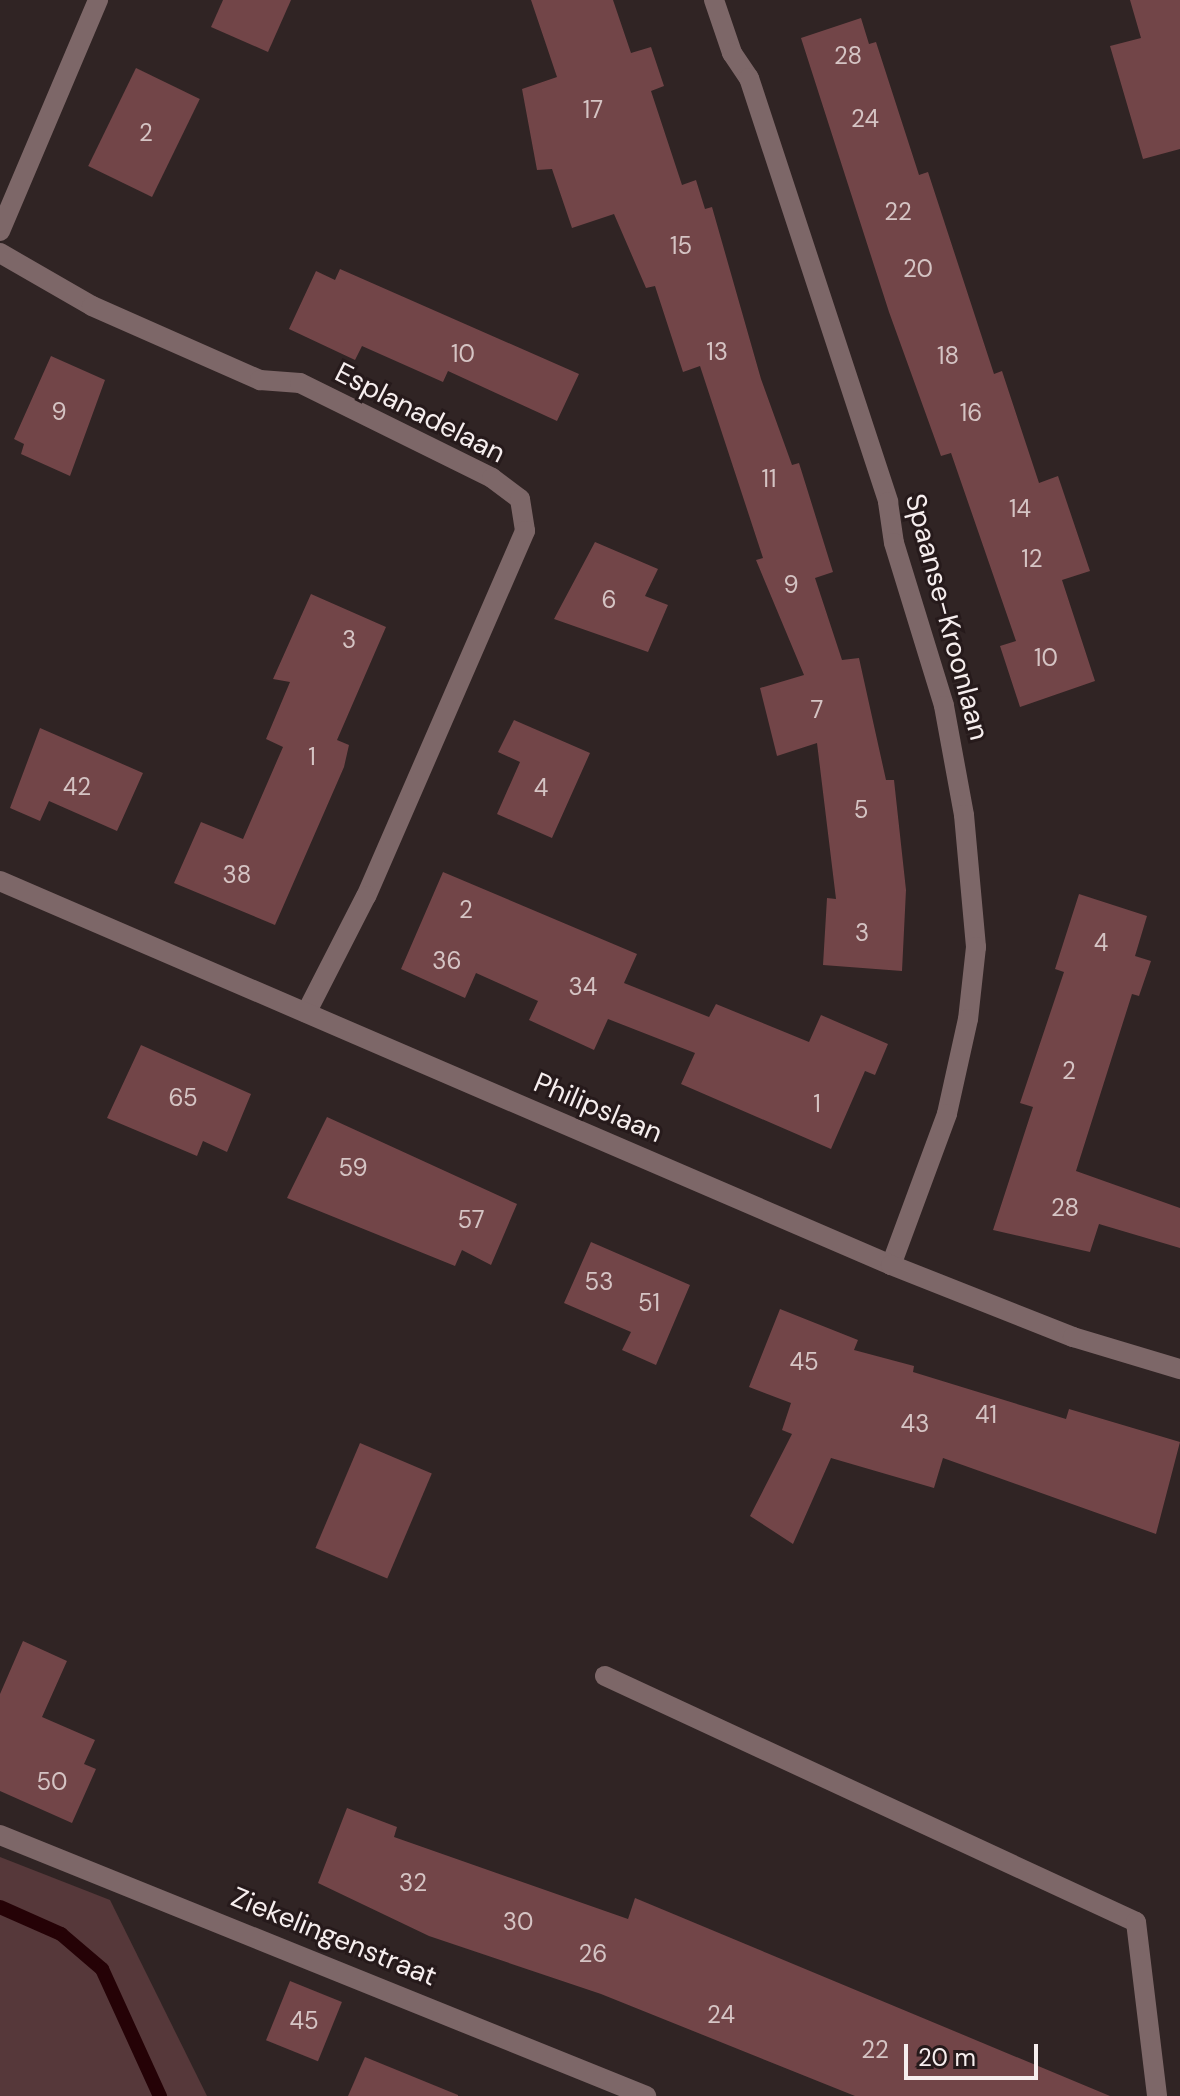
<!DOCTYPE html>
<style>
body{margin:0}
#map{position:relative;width:1180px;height:2096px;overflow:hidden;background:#302424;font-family:"DM Sans",sans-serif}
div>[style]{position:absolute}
.green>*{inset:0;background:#56383a}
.stream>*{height:14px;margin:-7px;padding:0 7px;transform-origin:7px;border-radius:7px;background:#250206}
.building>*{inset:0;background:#724548;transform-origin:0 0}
.minor>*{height:20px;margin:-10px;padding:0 10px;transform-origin:10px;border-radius:10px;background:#7d6768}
span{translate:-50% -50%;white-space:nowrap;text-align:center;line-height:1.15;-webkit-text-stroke:6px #261a1b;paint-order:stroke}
.number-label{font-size:24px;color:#d5c4c4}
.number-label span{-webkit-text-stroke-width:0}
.street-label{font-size:28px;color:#f6eeee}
.scale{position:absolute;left:904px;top:2044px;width:134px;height:36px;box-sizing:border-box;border:4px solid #f6eeee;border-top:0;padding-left:10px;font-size:24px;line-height:28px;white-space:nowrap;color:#f6eeee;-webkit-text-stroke:6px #261a1b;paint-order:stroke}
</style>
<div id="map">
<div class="green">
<i style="clip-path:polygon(0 1857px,110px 1900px,207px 2096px,0 2096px)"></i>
</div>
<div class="stream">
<i style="left:0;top:1907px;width:67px;rotate:23.9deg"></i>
<i style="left:61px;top:1934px;width:54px;rotate:40.5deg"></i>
<i style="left:102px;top:1969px;width:140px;rotate:65.5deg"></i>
</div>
<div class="building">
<i style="clip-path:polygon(223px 0,291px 0,268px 52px,211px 27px)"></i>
<i style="clip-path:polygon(531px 0,613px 0,631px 53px,651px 47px,664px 86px,651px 91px,682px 185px,696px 180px,705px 209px,712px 207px,761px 379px,792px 465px,799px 463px,833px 572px,815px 578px,842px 660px,859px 658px,886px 780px,894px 780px,906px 890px,902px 971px,823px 965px,827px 898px,836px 899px,817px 743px,777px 756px,760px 688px,804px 675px,756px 560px,763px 558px,700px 366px,683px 372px,655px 286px,646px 288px,614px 214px,572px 228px,552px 169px,537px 170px,522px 89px,557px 77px)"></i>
<i style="clip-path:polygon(1130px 0,1180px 0,1180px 149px,1143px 159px,1110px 46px,1141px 38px)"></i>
<i style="clip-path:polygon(861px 18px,869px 44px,876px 42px,919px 175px,928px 172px,994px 374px,1002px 371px,1039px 483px,1058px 476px,1090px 571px,1062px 580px,1095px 681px,1020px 707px,1000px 646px,1016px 641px,951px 453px,941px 456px,889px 312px,801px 38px)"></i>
<i style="left:136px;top:68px;width:71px;height:109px;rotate:26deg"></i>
<i style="clip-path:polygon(340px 269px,579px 374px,557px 421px,448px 371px,443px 382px,362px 346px,355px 360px,289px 329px,316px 271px,335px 280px)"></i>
<i style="clip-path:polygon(51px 356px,105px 380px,70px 476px,21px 454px,24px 444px,14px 439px)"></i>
<i style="clip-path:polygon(595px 542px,658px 569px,645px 596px,668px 605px,648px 652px,554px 619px)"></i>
<i style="clip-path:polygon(311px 594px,386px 627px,337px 740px,349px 745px,344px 767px,275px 925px,174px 883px,201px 822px,243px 839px,283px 747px,266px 739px,290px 682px,273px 679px)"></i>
<i style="clip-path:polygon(514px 720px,590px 753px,552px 838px,497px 814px,520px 762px,498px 752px)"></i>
<i style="clip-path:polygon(40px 728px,143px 773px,117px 831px,49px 801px,40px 821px,10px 808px)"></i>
<i style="clip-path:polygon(443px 872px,637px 954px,624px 983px,709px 1017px,716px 1004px,809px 1042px,821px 1015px,888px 1044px,875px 1075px,865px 1071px,831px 1149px,681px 1084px,695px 1053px,608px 1019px,594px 1050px,529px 1020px,538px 1001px,476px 973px,465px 998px,401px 969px)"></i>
<i style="clip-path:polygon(1079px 894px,1147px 916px,1135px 956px,1151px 961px,1139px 996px,1132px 994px,1076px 1171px,1180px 1208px,1180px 1248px,1099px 1224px,1090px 1252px,993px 1230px,1033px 1107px,1020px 1103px,1064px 972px,1055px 969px)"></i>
<i style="clip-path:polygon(141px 1045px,251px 1094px,227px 1152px,203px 1141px,197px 1156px,107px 1118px)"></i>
<i style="clip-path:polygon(327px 1117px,517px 1204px,491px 1265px,462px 1250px,455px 1266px,287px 1198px)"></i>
<i style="clip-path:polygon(591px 1242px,690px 1285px,656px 1365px,622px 1350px,631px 1332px,564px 1303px)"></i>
<i style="clip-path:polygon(780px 1309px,858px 1340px,854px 1350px,914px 1366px,913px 1372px,1066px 1419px,1069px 1409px,1180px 1442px,1156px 1534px,943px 1458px,934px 1488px,831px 1458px,793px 1544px,750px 1516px,792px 1434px,782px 1430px,791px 1403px,749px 1387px)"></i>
<i style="left:360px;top:1443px;width:78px;height:114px;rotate:23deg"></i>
<i style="clip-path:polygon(23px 1641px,67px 1661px,42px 1717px,95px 1740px,84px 1764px,96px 1769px,72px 1823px,0 1791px,0 1694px)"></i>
<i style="clip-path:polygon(347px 1808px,397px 1827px,394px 1837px,628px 1919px,635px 1898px,1110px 2096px,855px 2096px,601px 1994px,429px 1936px,318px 1883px)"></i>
<i style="left:290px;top:1981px;width:56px;height:64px;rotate:22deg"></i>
<i style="clip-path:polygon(365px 2057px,458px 2095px,458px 2096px,348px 2096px)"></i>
</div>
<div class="minor">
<i style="left:714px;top:0;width:56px;rotate:71.2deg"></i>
<i style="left:732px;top:53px;width:30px;rotate:56deg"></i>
<i style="left:749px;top:78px;width:446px;rotate:71.8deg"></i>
<i style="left:888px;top:502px;width:41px;rotate:81.7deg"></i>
<i style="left:894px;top:543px;width:170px;rotate:72.9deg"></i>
<i style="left:944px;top:706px;width:111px;rotate:79.6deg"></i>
<i style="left:964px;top:815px;width:133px;rotate:84.8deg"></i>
<i style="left:976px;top:947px;width:72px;rotate:96.3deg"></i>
<i style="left:968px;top:1019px;width:97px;rotate:102.5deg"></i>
<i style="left:947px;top:1114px;width:161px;rotate:110.3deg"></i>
<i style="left:0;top:231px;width:251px;rotate:-67deg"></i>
<i style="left:0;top:253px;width:106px;rotate:29.9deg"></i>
<i style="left:92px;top:306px;width:184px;rotate:23.8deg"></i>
<i style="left:260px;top:380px;width:40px;rotate:4.3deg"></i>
<i style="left:300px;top:383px;width:214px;rotate:26.3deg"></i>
<i style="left:492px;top:478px;width:35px;rotate:37deg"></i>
<i style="left:520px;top:499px;width:32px;rotate:81deg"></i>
<i style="left:525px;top:531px;width:398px;rotate:113.5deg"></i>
<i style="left:366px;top:896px;width:131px;rotate:117.1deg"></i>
<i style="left:0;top:881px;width:970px;rotate:23.31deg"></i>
<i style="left:891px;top:1265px;width:196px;rotate:21.6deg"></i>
<i style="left:1073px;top:1337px;width:112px;rotate:16.7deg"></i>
<i style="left:605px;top:1676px;width:585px;rotate:24.86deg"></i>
<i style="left:1136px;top:1922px;width:175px;rotate:83.1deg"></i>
<i style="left:0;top:1835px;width:697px;rotate:22deg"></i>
</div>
<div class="number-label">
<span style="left:848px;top:56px">28</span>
<span style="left:593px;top:110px">17</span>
<span style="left:865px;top:119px">24</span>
<span style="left:146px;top:133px">2</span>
<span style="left:898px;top:212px">22</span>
<span style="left:681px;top:246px">15</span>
<span style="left:918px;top:269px">20</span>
<span style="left:717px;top:352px">13</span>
<span style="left:463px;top:354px">10</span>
<span style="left:948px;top:356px">18</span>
<span style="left:59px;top:412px">9</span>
<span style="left:971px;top:413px">16</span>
<span style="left:769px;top:479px">11</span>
<span style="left:1020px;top:509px">14</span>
<span style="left:1032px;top:559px">12</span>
<span style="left:791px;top:585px">9</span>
<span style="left:609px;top:600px">6</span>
<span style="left:349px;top:640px">3</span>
<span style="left:1046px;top:658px">10</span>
<span style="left:817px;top:710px">7</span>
<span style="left:312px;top:757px">1</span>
<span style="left:77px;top:787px">42</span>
<span style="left:541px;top:788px">4</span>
<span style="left:861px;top:810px">5</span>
<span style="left:237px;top:875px">38</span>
<span style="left:466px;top:910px">2</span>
<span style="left:862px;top:933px">3</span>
<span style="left:1101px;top:943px">4</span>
<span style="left:447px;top:961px">36</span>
<span style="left:583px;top:987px">34</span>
<span style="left:1069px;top:1071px">2</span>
<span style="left:183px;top:1098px">65</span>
<span style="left:817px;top:1104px">1</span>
<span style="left:353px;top:1168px">59</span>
<span style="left:1065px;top:1208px">28</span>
<span style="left:471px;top:1220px">57</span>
<span style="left:599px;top:1282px">53</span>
<span style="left:649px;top:1303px">51</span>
<span style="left:804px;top:1362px">45</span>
<span style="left:986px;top:1415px">41</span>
<span style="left:915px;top:1424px">43</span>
<span style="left:52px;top:1782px">50</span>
<span style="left:413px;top:1883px">32</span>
<span style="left:518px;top:1922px">30</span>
<span style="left:593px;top:1954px">26</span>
<span style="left:721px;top:2015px">24</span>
<span style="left:304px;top:2021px">45</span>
<span style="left:875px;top:2050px">22</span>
</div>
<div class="street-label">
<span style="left:420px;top:413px;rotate:27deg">Esplanadelaan</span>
<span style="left:947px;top:617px;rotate:75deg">Spaanse-Kroonlaan</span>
<span style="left:598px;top:1108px;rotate:23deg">Philipslaan</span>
<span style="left:334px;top:1937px;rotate:22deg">Ziekelingenstraat</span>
</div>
<div class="scale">20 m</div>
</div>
